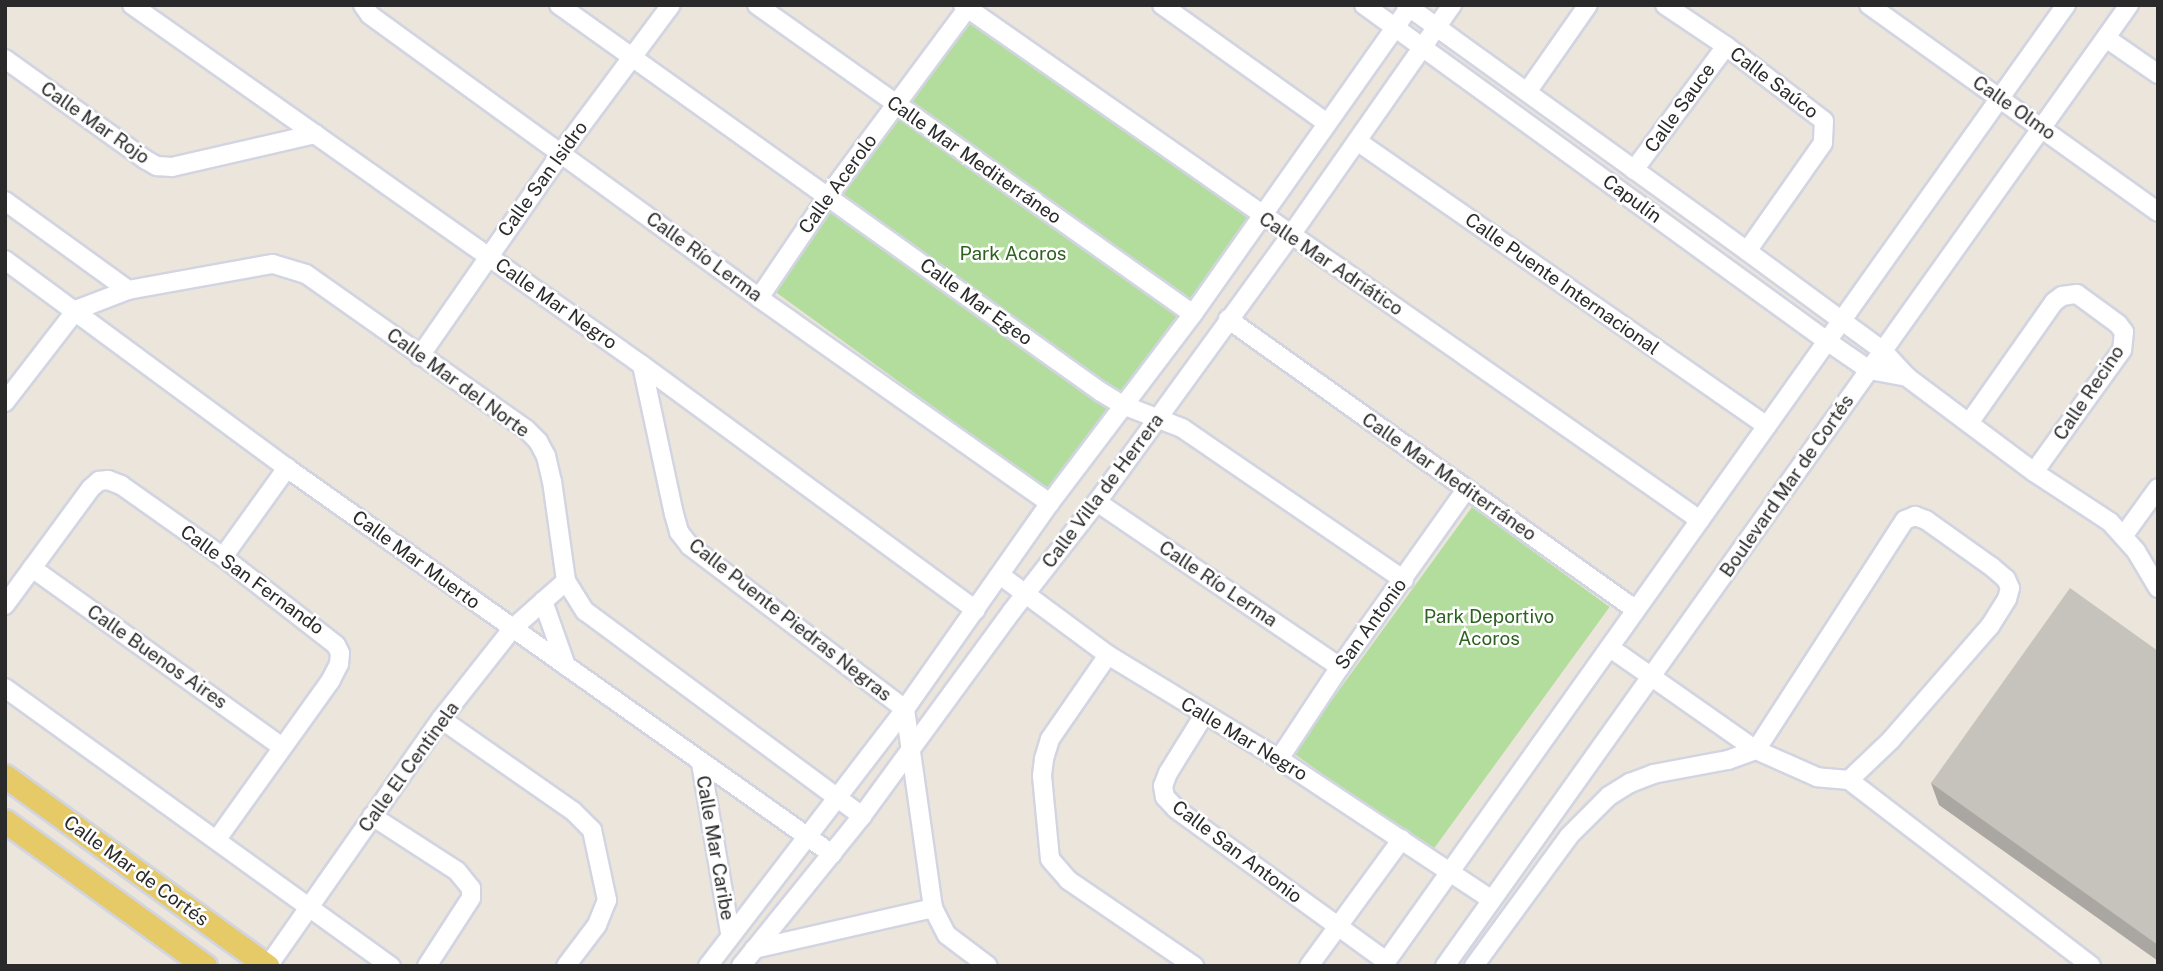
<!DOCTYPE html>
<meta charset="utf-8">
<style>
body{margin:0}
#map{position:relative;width:2163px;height:971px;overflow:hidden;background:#ebe5dc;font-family:"Public Sans",sans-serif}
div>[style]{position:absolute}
.green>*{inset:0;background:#b2dd9d;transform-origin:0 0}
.roads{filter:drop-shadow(2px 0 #d2d5e1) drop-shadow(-2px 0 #d2d5e1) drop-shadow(0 2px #d2d5e1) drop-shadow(0 -2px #d2d5e1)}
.minor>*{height:18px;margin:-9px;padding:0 9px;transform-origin:9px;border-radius:9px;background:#fff}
.major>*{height:23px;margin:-11.5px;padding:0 11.5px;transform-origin:11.5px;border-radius:11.5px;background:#e5ca67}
.wall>*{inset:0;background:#aaa7a2}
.building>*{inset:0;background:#c6c2bc}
span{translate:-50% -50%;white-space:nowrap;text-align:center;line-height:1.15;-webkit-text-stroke:5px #fff;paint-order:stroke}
.street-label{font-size:19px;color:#2a2a2a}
.park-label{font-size:19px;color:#2c611f}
.frame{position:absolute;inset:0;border:7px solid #2a2a2a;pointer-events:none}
</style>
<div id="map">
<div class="green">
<i style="left:971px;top:15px;width:344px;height:339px;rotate:36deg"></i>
<i style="left:1472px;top:507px;width:170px;height:304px;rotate:36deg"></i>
</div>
<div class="roads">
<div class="minor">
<i style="left:132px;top:5px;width:624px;rotate:35.22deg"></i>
<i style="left:642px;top:365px;width:414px;rotate:36.3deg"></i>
<i style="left:363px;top:5px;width:12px;rotate:55deg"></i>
<i style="left:370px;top:15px;width:481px;rotate:36deg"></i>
<i style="left:759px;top:298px;width:356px;rotate:35.2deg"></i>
<i style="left:559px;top:5px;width:666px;rotate:35.53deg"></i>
<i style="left:1101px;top:392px;width:26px;rotate:31deg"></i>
<i style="left:1123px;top:405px;width:63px;rotate:21.3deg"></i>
<i style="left:1182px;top:428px;width:269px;rotate:34.4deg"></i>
<i style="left:757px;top:5px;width:534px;rotate:35.33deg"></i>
<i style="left:963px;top:5px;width:899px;rotate:34.95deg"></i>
<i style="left:1162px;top:5px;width:203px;rotate:35.6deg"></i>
<i style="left:1364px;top:5px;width:572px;rotate:35.97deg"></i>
<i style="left:1827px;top:341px;width:51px;rotate:34.6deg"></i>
<i style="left:1869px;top:370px;width:39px;rotate:10deg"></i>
<i style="left:1406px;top:5px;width:420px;rotate:35.8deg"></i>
<i style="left:1747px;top:251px;width:169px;rotate:36.3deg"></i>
<i style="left:1883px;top:351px;width:35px;rotate:47deg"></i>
<i style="left:1907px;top:377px;width:159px;rotate:36.8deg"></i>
<i style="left:2034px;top:472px;width:91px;rotate:33.3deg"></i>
<i style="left:2110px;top:522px;width:39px;rotate:48deg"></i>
<i style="left:2136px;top:551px;width:43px;rotate:59.3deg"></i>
<i style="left:1665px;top:5px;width:73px;rotate:33.9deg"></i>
<i style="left:1726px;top:46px;width:123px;rotate:37.4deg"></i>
<i style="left:1824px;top:121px;width:22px;rotate:93deg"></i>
<i style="left:1823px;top:143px;width:132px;rotate:125.1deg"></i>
<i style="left:1869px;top:5px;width:355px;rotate:35.6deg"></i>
<i style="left:2106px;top:38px;width:63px;rotate:34.7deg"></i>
<i style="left:5px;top:59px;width:173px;rotate:35.6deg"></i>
<i style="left:146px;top:160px;width:13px;rotate:29deg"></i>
<i style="left:157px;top:166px;width:15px;rotate:4deg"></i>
<i style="left:172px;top:167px;width:147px;rotate:-13deg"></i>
<i style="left:1527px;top:92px;width:106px;rotate:-55deg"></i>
<i style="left:1357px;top:141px;width:499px;rotate:34.8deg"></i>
<i style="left:1634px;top:170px;width:154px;rotate:-53.4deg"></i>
<i style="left:5px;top:201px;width:152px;rotate:35.9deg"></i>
<i style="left:5px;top:260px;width:350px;rotate:36.4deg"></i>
<i style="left:287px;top:468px;width:668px;rotate:35.31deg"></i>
<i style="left:759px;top:298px;width:123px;rotate:-55.9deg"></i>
<i style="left:828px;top:196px;width:238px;rotate:-53.4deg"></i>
<i style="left:76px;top:310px;width:56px;rotate:-21deg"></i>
<i style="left:128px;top:290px;width:147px;rotate:-10.2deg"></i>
<i style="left:273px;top:264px;width:34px;rotate:17deg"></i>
<i style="left:306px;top:274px;width:269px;rotate:35.2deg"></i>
<i style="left:526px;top:429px;width:17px;rotate:45deg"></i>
<i style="left:538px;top:441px;width:17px;rotate:62deg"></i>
<i style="left:546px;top:456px;width:26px;rotate:77deg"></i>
<i style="left:552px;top:481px;width:101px;rotate:82deg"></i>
<i style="left:566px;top:581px;width:36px;rotate:58deg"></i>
<i style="left:585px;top:611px;width:345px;rotate:36.5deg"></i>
<i style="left:1228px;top:319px;width:501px;rotate:35.5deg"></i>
<i style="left:420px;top:356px;width:247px;rotate:-55.2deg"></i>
<i style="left:561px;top:153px;width:184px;rotate:-53.4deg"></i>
<i style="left:642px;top:365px;width:152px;rotate:77.9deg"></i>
<i style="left:674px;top:514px;width:19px;rotate:74deg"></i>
<i style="left:679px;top:532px;width:18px;rotate:52deg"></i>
<i style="left:690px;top:546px;width:270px;rotate:37.2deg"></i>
<i style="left:905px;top:709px;width:201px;rotate:82deg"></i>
<i style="left:933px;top:908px;width:30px;rotate:63deg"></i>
<i style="left:947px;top:935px;width:51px;rotate:37.1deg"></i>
<i style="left:5px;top:402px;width:116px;rotate:-52.3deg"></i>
<i style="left:1969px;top:423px;width:148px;rotate:-54.9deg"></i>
<i style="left:2054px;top:302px;width:10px;rotate:-37deg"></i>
<i style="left:2062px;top:296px;width:15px;rotate:-8deg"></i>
<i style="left:2077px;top:294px;width:51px;rotate:36.2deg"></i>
<i style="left:2118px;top:324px;width:10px;rotate:53deg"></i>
<i style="left:2124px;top:332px;width:18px;rotate:96deg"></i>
<i style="left:2122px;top:350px;width:150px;rotate:125.8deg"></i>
<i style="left:1097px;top:502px;width:294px;rotate:34.2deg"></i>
<i style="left:2124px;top:535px;width:58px;rotate:-54.1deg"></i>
<i style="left:223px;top:557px;width:110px;rotate:-54.3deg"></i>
<i style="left:32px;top:568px;width:306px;rotate:35.6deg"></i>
<i style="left:1000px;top:575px;width:134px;rotate:36.5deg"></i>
<i style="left:1108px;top:655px;width:200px;rotate:31.3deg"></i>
<i style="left:1279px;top:759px;width:255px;rotate:33.5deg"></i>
<i style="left:543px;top:601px;width:69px;rotate:70.5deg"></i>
<i style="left:5px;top:605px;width:145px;rotate:-53.7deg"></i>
<i style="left:91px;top:488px;width:11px;rotate:-41deg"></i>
<i style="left:99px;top:481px;width:9px;rotate:-6deg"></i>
<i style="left:108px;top:480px;width:14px;rotate:21deg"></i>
<i style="left:121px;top:485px;width:125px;rotate:35.2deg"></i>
<i style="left:223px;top:557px;width:143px;rotate:37.9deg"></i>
<i style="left:336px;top:645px;width:9px;rotate:63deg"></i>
<i style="left:340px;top:653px;width:11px;rotate:95deg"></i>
<i style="left:339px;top:664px;width:18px;rotate:117deg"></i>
<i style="left:331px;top:680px;width:196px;rotate:125.6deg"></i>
<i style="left:1108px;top:655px;width:102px;rotate:124.6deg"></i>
<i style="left:1050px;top:739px;width:21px;rotate:107deg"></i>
<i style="left:1044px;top:759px;width:17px;rotate:97deg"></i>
<i style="left:1042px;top:776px;width:83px;rotate:84.5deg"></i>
<i style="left:1050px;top:859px;width:28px;rotate:49deg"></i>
<i style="left:1068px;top:880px;width:153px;rotate:34.3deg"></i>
<i style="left:5px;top:688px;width:476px;rotate:35.8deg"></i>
<i style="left:1204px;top:715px;width:68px;rotate:121.8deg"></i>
<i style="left:1168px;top:773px;width:14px;rotate:111deg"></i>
<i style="left:1163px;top:786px;width:11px;rotate:80deg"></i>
<i style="left:1165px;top:797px;width:16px;rotate:47deg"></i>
<i style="left:1176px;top:809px;width:259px;rotate:35.9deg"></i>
<i style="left:441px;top:719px;width:161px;rotate:34.9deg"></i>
<i style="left:573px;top:811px;width:27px;rotate:45deg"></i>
<i style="left:592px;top:830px;width:72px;rotate:77.9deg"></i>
<i style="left:607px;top:900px;width:27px;rotate:112deg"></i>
<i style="left:597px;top:925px;width:51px;rotate:127.1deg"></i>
<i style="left:1279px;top:759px;width:110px;rotate:-56.5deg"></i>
<i style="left:1340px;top:667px;width:217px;rotate:-54.6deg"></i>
<i style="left:701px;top:763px;width:172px;rotate:80.3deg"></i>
<i style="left:1849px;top:780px;width:305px;rotate:37.5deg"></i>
<i style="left:372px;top:816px;width:101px;rotate:32.9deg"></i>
<i style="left:457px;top:871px;width:22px;rotate:51deg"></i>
<i style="left:471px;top:888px;width:10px;rotate:90deg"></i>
<i style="left:471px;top:898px;width:81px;rotate:122.9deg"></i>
<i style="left:754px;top:949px;width:184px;rotate:-12.9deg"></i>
<i style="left:268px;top:966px;width:302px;rotate:-55deg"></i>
<i style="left:441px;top:719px;width:115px;rotate:-51.7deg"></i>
<i style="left:512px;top:629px;width:72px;rotate:-41.6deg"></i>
<i style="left:708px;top:966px;width:324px;rotate:-52.5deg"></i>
<i style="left:905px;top:709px;width:252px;rotate:-54.9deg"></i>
<i style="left:1050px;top:503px;width:237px;rotate:-52.9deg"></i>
<i style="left:1193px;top:314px;width:378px;rotate:-54.8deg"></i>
<i style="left:741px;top:966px;width:193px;rotate:-51.1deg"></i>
<i style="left:862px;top:816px;width:254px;rotate:-53.8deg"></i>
<i style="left:1012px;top:611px;width:138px;rotate:-52.1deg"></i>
<i style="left:1097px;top:502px;width:330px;rotate:-54deg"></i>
<i style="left:1291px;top:235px;width:281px;rotate:-55deg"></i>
<i style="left:1309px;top:966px;width:157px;rotate:-53.8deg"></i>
<i style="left:1383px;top:966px;width:1179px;rotate:-54.6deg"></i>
<i style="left:1445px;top:966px;width:1180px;rotate:-54.56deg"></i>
<i style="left:1474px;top:966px;width:161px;rotate:-53.8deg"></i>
<i style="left:1569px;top:836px;width:57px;rotate:-45deg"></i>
<i style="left:1609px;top:796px;width:25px;rotate:-32deg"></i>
<i style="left:1630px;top:783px;width:25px;rotate:-21deg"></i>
<i style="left:1653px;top:774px;width:76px;rotate:-10.6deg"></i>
<i style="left:1728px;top:760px;width:30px;rotate:-20deg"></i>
<i style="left:1756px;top:750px;width:274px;rotate:-57.1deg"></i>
<i style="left:1905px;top:520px;width:11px;rotate:-22deg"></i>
<i style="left:1915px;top:516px;width:12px;rotate:20deg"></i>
<i style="left:1926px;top:520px;width:81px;rotate:35.5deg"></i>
<i style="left:1992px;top:567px;width:18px;rotate:41deg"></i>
<i style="left:2006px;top:579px;width:10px;rotate:66deg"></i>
<i style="left:2010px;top:588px;width:11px;rotate:105deg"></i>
<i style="left:2007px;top:599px;width:32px;rotate:122deg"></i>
<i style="left:1990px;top:626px;width:151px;rotate:131deg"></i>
<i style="left:1891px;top:740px;width:58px;rotate:136.4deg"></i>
<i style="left:1849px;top:780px;width:32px;rotate:-175deg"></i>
<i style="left:1817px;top:777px;width:67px;rotate:-156.1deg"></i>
<i style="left:1756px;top:750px;width:179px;rotate:-145deg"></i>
</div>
<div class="major">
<i style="left:5px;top:776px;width:324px;rotate:35.9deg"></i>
<i style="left:5px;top:821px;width:247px;rotate:35.9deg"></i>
</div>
</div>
<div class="wall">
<i style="clip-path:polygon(2158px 651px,2158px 961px,1939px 805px,1931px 783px)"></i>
</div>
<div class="building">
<i style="clip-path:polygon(2070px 588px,2158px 651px,2158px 945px,1931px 783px)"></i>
</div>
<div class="street-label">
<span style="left:1774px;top:83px;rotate:37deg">Calle Saúco</span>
<span style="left:1680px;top:108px;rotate:-54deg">Calle Sauce</span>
<span style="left:2014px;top:108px;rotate:35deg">Calle Olmo</span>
<span style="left:95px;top:123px;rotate:35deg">Calle Mar Rojo</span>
<span style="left:974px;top:160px;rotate:35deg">Calle Mar Mediterráneo</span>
<span style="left:543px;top:179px;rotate:-54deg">Calle San Isidro</span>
<span style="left:838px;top:184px;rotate:-54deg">Calle Acerolo</span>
<span style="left:1632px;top:199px;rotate:36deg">Capulín</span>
<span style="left:704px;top:257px;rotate:36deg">Calle Río Lerma</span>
<span style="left:1331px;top:264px;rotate:34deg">Calle Mar Adriático</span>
<span style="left:1562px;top:284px;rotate:35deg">Calle Puente Internacional</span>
<span style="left:976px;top:302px;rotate:36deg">Calle Mar Egeo</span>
<span style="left:556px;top:304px;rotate:35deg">Calle Mar Negro</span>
<span style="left:458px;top:383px;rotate:36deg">Calle Mar del Norte</span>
<span style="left:2089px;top:393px;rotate:-56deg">Calle Recino</span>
<span style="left:1449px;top:477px;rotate:35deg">Calle Mar Mediterráneo</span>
<span style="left:1787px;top:486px;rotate:-55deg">Boulevard Mar de Cortés</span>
<span style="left:1103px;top:491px;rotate:-53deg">Calle Villa de Herrera</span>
<span style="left:416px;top:560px;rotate:36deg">Calle Mar Muerto</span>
<span style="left:252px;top:580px;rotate:36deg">Calle San Fernando</span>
<span style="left:1218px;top:584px;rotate:34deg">Calle Río Lerma</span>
<span style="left:790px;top:620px;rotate:38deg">Calle Puente Piedras Negras</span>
<span style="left:1371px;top:624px;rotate:-54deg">San Antonio</span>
<span style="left:157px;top:657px;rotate:35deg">Calle Buenos Aires</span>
<span style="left:1244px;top:739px;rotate:31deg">Calle Mar Negro</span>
<span style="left:409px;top:767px;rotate:-54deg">Calle El Centinela</span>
<span style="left:715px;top:848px;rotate:80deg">Calle Mar Caribe</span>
<span style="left:1237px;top:852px;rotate:37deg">Calle San Antonio</span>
<span style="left:136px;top:871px;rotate:36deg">Calle Mar de Cortés</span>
</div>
<div class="park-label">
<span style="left:1013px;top:254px">Park Acoros</span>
<span style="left:1489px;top:628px">Park Deportivo<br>Acoros</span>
</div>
<div class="frame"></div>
</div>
